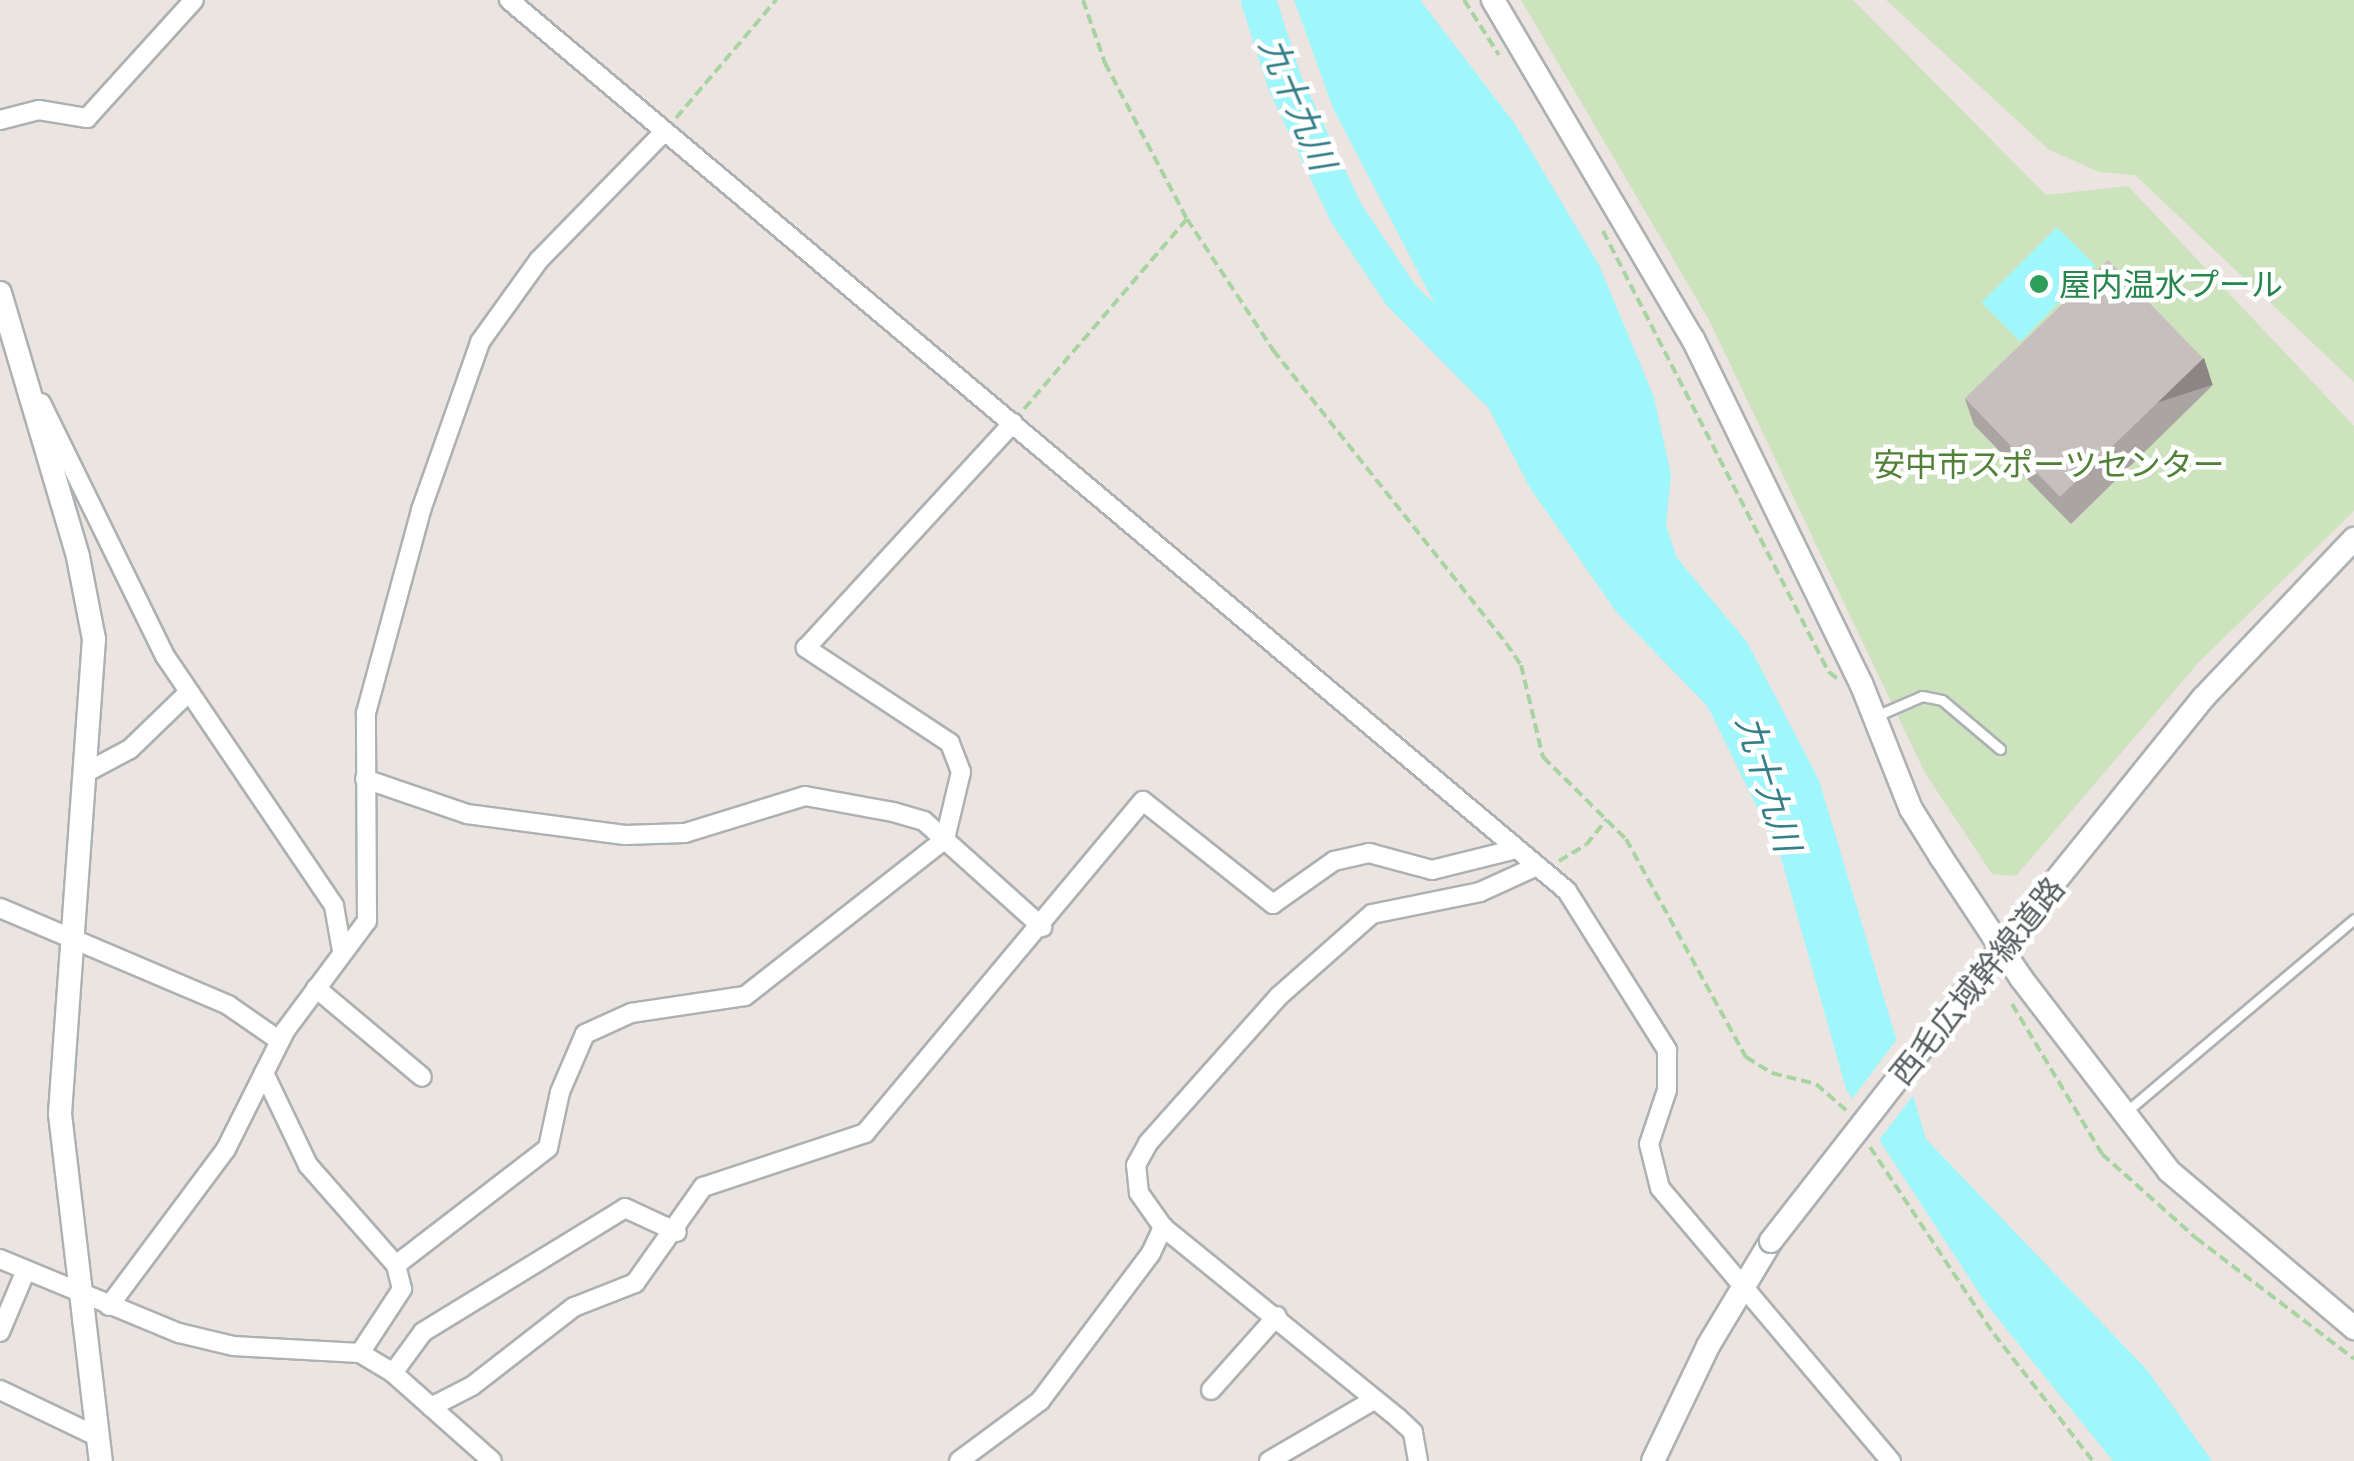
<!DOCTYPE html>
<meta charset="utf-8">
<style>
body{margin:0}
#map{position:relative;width:2354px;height:1461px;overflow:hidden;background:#ebe4e0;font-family:Lato,"Noto Sans JP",sans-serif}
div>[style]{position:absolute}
.green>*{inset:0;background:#cce3bd}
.water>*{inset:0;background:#a0f7fb;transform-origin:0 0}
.pier>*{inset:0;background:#ebe4e0}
.river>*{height:35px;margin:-17.5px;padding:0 17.5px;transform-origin:17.5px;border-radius:17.5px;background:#a0f7fb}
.path>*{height:4px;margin-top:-2px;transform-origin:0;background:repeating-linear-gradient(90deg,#a7d4a1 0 10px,transparent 0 15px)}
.roads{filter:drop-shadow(2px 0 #acb1b3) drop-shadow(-2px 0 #acb1b3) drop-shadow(0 2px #acb1b3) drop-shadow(0 -2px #acb1b3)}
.lane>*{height:9px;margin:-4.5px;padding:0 4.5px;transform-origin:4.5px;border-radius:4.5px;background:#fff}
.street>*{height:18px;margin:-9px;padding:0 9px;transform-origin:9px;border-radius:9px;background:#fff}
.secondary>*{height:22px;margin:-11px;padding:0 11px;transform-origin:11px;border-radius:11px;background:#fff}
.bridges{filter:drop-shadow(2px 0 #abb1b4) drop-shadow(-2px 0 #abb1b4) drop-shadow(0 2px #abb1b4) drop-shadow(0 -2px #abb1b4)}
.secondary-bridge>*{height:22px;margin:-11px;padding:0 11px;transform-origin:11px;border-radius:11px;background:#fff}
.wall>*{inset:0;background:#aaa4a3}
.shaded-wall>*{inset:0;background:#8b8685;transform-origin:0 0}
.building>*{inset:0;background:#c6bfbe;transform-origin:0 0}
.dots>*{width:28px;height:28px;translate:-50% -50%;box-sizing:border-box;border:5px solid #fff;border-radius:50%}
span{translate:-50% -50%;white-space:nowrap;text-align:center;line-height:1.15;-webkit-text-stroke:9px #fff;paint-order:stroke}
.leisure-label{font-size:32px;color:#27864d}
.left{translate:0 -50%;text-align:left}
.park-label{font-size:32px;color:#518137}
.street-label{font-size:32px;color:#595f61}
.water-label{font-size:35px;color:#357f89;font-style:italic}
</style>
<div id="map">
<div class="green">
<i style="clip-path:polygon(1521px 0,1853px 0,2046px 195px,2128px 186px,2354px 426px,2354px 511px,2199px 662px,2016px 876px,1992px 874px,1925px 773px,1709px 320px)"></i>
<i style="clip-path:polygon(1886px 0,2354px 0,2354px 382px,2135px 175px,2099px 172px,2048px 149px)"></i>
</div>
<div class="water">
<i style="clip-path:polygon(1294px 0,1420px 0,1515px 124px,1599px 265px,1654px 397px,1671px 475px,1666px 525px,1677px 558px,1747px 642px,1819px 780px,1926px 1139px,2147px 1370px,2212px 1461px,2113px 1461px,1987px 1305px,1846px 1089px,1780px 854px,1708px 707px,1617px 613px,1530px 488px,1333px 108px)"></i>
<i style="left:2057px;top:227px;width:55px;height:107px;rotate:45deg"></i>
</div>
<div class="pier">
<i style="clip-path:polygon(1903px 1031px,1918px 1089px,1876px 1144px,1849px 1103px)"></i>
</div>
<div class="river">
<i style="left:1258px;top:0;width:88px;rotate:72.2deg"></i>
<i style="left:1285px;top:84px;width:143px;rotate:64.7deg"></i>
<i style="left:1346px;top:213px;width:97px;rotate:56.3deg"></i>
<i style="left:1400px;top:294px;width:135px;rotate:45.3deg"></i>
</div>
<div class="path">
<i style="left:1083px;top:0;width:67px;rotate:70.8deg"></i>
<i style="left:1105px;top:63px;width:176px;rotate:62.3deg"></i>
<i style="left:1187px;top:219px;width:157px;rotate:56.7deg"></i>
<i style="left:1273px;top:350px;width:374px;rotate:51.5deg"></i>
<i style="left:1506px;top:643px;width:27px;rotate:56deg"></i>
<i style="left:1521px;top:665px;width:95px;rotate:76.6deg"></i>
<i style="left:1543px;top:757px;width:117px;rotate:44.7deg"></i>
<i style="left:1626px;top:839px;width:249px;rotate:61.2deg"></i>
<i style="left:1746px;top:1057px;width:31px;rotate:32deg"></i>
<i style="left:1772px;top:1073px;width:45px;rotate:14deg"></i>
<i style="left:1816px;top:1084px;width:40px;rotate:41deg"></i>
<i style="left:1464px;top:0;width:65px;rotate:57.5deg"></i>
<i style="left:676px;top:118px;width:155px;rotate:-49.7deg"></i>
<i style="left:1603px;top:231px;width:496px;rotate:62.9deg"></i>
<i style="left:1829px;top:672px;width:13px;rotate:39deg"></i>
<i style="left:1024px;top:409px;width:250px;rotate:-49.4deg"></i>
<i style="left:1559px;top:861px;width:31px;rotate:-31deg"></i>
<i style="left:1586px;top:845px;width:33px;rotate:-51deg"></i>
<i style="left:2012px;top:1004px;width:175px;rotate:59deg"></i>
<i style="left:2102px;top:1154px;width:126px;rotate:41.8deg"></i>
<i style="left:2196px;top:1238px;width:199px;rotate:37.4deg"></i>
<i style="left:1870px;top:1147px;width:224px;rotate:56.5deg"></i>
<i style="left:1994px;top:1334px;width:161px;rotate:52.1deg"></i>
</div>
<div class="roads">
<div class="lane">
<i style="left:1876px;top:716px;width:50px;rotate:-23.5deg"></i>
<i style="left:1922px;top:696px;width:20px;rotate:11deg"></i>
<i style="left:1942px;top:700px;width:76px;rotate:40.2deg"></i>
<i style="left:2127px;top:1111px;width:297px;rotate:-40.2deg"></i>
</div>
<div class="street">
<i style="left:509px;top:0;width:1383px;rotate:40.1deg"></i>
<i style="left:1567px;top:891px;width:188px;rotate:57.8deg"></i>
<i style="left:1667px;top:1050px;width:40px;rotate:90deg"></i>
<i style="left:1667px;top:1090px;width:57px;rotate:108.4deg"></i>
<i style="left:1649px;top:1144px;width:45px;rotate:76deg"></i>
<i style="left:1660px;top:1188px;width:358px;rotate:49.8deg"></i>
<i style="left:0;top:120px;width:40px;rotate:-14.4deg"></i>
<i style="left:39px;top:110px;width:49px;rotate:9.5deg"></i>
<i style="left:87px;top:118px;width:159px;rotate:-47.8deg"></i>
<i style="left:41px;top:403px;width:282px;rotate:63.9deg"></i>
<i style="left:165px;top:656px;width:302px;rotate:55.9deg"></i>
<i style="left:334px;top:906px;width:46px;rotate:79.9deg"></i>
<i style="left:85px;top:773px;width:51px;rotate:-28.1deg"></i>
<i style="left:130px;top:749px;width:82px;rotate:-44deg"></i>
<i style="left:365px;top:779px;width:108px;rotate:18.9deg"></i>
<i style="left:467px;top:814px;width:159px;rotate:7.6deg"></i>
<i style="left:625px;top:835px;width:60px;rotate:-1.9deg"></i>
<i style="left:685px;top:833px;width:126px;rotate:-17.1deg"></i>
<i style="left:805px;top:796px;width:89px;rotate:10.3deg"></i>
<i style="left:893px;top:812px;width:32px;rotate:16deg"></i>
<i style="left:924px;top:821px;width:159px;rotate:41.9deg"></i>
<i style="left:0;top:908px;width:248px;rotate:23deg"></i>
<i style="left:228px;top:1005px;width:63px;rotate:34.7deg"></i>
<i style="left:316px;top:988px;width:138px;rotate:40deg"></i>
<i style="left:264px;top:1073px;width:102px;rotate:64.4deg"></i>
<i style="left:308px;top:1165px;width:133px;rotate:48.7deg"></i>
<i style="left:0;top:1259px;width:194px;rotate:22.5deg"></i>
<i style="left:179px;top:1333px;width:56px;rotate:13.5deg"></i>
<i style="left:233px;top:1346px;width:127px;rotate:3.2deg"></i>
<i style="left:360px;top:1353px;width:39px;rotate:31deg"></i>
<i style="left:393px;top:1373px;width:132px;rotate:41.6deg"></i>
<i style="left:109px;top:1306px;width:196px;rotate:-53.3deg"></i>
<i style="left:226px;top:1149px;width:132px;rotate:-63.4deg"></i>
<i style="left:285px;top:1031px;width:137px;rotate:-53.3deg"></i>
<i style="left:367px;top:921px;width:208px;rotate:-90.3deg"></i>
<i style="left:366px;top:713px;width:210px;rotate:-74.8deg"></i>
<i style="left:421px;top:510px;width:178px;rotate:-70.6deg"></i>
<i style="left:480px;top:342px;width:101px;rotate:-54.3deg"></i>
<i style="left:539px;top:260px;width:179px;rotate:-45.7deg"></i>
<i style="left:0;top:1332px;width:67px;rotate:-67.2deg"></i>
<i style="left:360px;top:1353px;width:77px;rotate:-56.7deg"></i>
<i style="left:402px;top:1289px;width:25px;rotate:-104deg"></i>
<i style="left:396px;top:1265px;width:192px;rotate:-37.6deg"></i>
<i style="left:548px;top:1148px;width:57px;rotate:-77.9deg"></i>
<i style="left:560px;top:1092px;width:63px;rotate:-66.7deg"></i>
<i style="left:585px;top:1034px;width:51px;rotate:-24.5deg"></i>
<i style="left:631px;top:1013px;width:115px;rotate:-8.5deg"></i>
<i style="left:745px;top:996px;width:254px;rotate:-38.1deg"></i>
<i style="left:945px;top:839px;width:69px;rotate:-76.6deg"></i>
<i style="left:961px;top:772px;width:31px;rotate:-111deg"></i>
<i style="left:950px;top:743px;width:173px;rotate:-146.6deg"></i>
<i style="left:806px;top:648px;width:306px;rotate:-47.4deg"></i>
<i style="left:393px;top:1373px;width:51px;rotate:-53.8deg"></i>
<i style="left:423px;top:1332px;width:237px;rotate:-31.5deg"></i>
<i style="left:625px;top:1208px;width:57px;rotate:24.8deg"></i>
<i style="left:0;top:1390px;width:109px;rotate:25.6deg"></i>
<i style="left:1211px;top:1390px;width:99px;rotate:-48.3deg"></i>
<i style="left:431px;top:1407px;width:46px;rotate:-27.1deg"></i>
<i style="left:472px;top:1386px;width:129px;rotate:-37.8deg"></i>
<i style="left:574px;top:1307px;width:66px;rotate:-21.5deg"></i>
<i style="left:635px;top:1283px;width:118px;rotate:-54.7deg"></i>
<i style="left:703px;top:1187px;width:171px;rotate:-18.4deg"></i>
<i style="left:865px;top:1133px;width:433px;rotate:-50.1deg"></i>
<i style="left:1143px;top:801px;width:166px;rotate:38.4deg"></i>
<i style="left:1273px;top:904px;width:75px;rotate:-35.2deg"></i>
<i style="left:1334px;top:861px;width:36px;rotate:-13deg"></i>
<i style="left:1369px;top:853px;width:65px;rotate:15.1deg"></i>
<i style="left:1432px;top:870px;width:87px;rotate:-14deg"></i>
<i style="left:959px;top:1461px;width:101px;rotate:-36.5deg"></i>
<i style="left:1040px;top:1401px;width:185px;rotate:-53.1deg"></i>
<i style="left:1151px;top:1253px;width:29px;rotate:-65deg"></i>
<i style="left:1269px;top:1461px;width:121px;rotate:-30.2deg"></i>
<i style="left:1418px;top:1461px;width:29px;rotate:-100deg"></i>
<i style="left:1413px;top:1432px;width:21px;rotate:-137deg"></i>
<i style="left:1398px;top:1418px;width:303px;rotate:-140.9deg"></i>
<i style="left:1163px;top:1227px;width:42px;rotate:-125.2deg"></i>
<i style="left:1139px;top:1193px;width:28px;rotate:-96deg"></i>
<i style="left:1136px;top:1165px;width:25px;rotate:-61deg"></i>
<i style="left:1148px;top:1143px;width:197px;rotate:-48.3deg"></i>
<i style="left:1279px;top:996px;width:124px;rotate:-41.4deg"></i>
<i style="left:1372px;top:914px;width:110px;rotate:-11.5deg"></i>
<i style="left:1480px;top:892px;width:63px;rotate:-24.5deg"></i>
</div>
<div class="secondary">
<i style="left:1493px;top:0;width:394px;rotate:59.5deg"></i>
<i style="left:1693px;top:339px;width:383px;rotate:64deg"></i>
<i style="left:1861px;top:683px;width:136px;rotate:68.4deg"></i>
<i style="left:1911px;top:809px;width:57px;rotate:58deg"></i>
<i style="left:1941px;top:857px;width:145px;rotate:56.5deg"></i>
<i style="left:2021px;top:978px;width:243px;rotate:52.5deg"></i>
<i style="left:2169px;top:1171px;width:243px;rotate:40.3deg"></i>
<i style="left:0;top:293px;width:275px;rotate:73.5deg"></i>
<i style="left:78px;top:557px;width:84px;rotate:79deg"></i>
<i style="left:94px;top:639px;width:476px;rotate:94.1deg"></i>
<i style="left:60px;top:1114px;width:349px;rotate:83.3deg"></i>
<i style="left:1965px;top:993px;width:380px;rotate:-51.1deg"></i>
<i style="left:2204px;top:697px;width:218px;rotate:-46.5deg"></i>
<i style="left:1653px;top:1461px;width:127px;rotate:-64.4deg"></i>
<i style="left:1708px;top:1346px;width:122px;rotate:-59deg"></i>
</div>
</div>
<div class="bridges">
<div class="secondary-bridge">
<i style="left:1771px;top:1241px;width:315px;rotate:-52deg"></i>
</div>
</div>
<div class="wall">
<i style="clip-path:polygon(2213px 385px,2071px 524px,1974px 425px,1965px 399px)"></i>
</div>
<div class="shaded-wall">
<i style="left:2204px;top:358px;width:28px;height:199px;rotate:72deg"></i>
</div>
<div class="building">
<i style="left:2108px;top:260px;width:137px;height:199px;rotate:46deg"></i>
</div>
<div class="dots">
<i style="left:2039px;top:284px;background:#2e9e5b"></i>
</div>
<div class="leisure-label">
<span class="left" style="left:2059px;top:284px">屋内温水プール</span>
</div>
<div class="park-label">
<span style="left:2049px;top:464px">安中市スポーツセンター</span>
</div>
<div class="street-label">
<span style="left:1977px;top:981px;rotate:-51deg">西毛広域幹線道路</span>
</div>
<div class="water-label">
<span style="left:1299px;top:103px;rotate:67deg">九十九川</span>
<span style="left:1770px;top:783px;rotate:73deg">九十九川</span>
</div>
</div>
